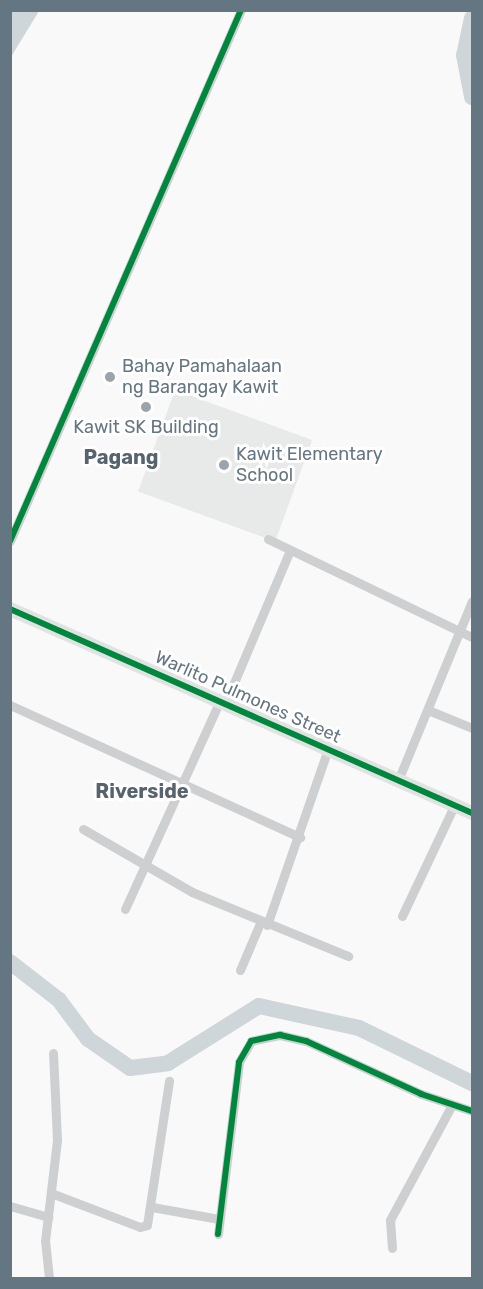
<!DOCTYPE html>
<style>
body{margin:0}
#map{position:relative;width:483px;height:1289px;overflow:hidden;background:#f9f9f9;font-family:Rubik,sans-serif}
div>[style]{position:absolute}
.built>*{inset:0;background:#e8e9e9;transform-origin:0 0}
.water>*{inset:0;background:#ced6d9}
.river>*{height:16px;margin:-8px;padding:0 8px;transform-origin:8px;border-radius:8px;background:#ced6d9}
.street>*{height:9px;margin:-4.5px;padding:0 4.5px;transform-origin:4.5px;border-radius:4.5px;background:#cecfd0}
.secondary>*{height:14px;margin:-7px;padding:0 7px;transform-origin:7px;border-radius:7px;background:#e1e2e2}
.cycleway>*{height:6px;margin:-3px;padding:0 3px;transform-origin:3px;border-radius:3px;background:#00873e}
.dots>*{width:16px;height:16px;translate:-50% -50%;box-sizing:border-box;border:3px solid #fff;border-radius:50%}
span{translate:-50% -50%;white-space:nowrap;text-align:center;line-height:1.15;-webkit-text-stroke:6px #fff;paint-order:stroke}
.poi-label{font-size:18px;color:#657683}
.left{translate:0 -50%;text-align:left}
.street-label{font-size:18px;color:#657683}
.neighbourhood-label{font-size:20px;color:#57646e;font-weight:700}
.frame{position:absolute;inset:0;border:12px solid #657683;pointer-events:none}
</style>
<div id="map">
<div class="built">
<i style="left:175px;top:390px;width:146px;height:108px;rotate:20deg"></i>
</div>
<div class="water">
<i style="clip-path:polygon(12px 11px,39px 11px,11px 57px,10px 16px)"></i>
</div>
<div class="river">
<i style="left:472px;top:18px;width:38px;rotate:102deg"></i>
<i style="left:464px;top:55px;width:43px;rotate:79.2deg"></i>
<i style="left:10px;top:962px;width:62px;rotate:37.8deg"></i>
<i style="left:59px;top:1000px;width:49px;rotate:53.4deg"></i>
<i style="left:88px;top:1039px;width:51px;rotate:34.6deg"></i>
<i style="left:130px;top:1068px;width:38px;rotate:-7deg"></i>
<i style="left:168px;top:1063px;width:107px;rotate:-32.1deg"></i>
<i style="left:259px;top:1006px;width:102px;rotate:12.4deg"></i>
<i style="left:359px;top:1028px;width:126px;rotate:26deg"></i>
</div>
<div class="street">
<i style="left:268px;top:539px;width:226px;rotate:25.7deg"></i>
<i style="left:10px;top:541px;width:579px;rotate:-66.49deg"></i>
<i style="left:225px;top:704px;width:167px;rotate:-67.1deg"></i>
<i style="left:10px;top:705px;width:319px;rotate:24.5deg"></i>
<i style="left:428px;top:710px;width:48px;rotate:22.2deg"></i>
<i style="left:399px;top:778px;width:191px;rotate:-67.6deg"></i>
<i style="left:83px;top:829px;width:126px;rotate:30deg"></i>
<i style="left:192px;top:892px;width:169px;rotate:22.3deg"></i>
<i style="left:125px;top:909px;width:229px;rotate:-65.5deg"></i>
<i style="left:402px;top:916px;width:124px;rotate:-64.7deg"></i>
<i style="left:267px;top:925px;width:186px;rotate:-70.9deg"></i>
<i style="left:240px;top:970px;width:51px;rotate:-66.9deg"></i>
<i style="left:51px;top:1193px;width:95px;rotate:20.9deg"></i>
<i style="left:140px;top:1227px;width:7px;rotate:-16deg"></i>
<i style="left:147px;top:1225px;width:146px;rotate:-81.3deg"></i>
<i style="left:10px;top:1206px;width:40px;rotate:16deg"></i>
<i style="left:152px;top:1207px;width:68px;rotate:10.2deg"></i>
<i style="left:218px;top:1234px;width:173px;rotate:-83deg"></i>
<i style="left:239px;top:1062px;width:24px;rotate:-60deg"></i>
<i style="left:251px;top:1041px;width:30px;rotate:-12deg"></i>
<i style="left:280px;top:1035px;width:27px;rotate:13deg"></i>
<i style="left:306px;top:1041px;width:127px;rotate:24.7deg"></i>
<i style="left:421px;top:1094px;width:54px;rotate:18.4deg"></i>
<i style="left:392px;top:1248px;width:28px;rotate:-94deg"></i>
<i style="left:390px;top:1220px;width:131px;rotate:-61.7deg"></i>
<i style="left:49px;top:1278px;width:37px;rotate:-96deg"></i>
<i style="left:45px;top:1241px;width:102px;rotate:-83.2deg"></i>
<i style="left:57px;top:1140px;width:87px;rotate:-92.6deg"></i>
</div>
<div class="secondary">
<i style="left:10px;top:609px;width:505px;rotate:23.82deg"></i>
</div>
<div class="cycleway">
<i style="left:10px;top:541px;width:579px;rotate:-66.49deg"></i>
<i style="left:10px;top:609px;width:505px;rotate:23.82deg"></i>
<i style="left:218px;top:1234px;width:173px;rotate:-83deg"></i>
<i style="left:239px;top:1062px;width:24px;rotate:-60deg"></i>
<i style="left:251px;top:1041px;width:30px;rotate:-12deg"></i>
<i style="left:280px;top:1035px;width:27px;rotate:13deg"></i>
<i style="left:306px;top:1041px;width:127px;rotate:24.7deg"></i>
<i style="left:421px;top:1094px;width:54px;rotate:18.4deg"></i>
</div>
<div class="dots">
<i style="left:110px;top:377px;background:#99a4ac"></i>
<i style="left:146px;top:407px;background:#99a4ac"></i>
<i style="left:224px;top:465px;background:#99a4ac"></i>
</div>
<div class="poi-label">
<span class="left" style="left:122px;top:377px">Bahay Pamahalaan<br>ng Barangay Kawit</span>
<span style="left:146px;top:427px">Kawit SK Building</span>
<span class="left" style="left:236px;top:465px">Kawit Elementary<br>School</span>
</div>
<div class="street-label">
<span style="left:248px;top:697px;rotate:24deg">Warlito Pulmones Street</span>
</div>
<div class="neighbourhood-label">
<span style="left:121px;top:457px">Pagang</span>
<span style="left:142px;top:791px">Riverside</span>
</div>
<div class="frame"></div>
</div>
